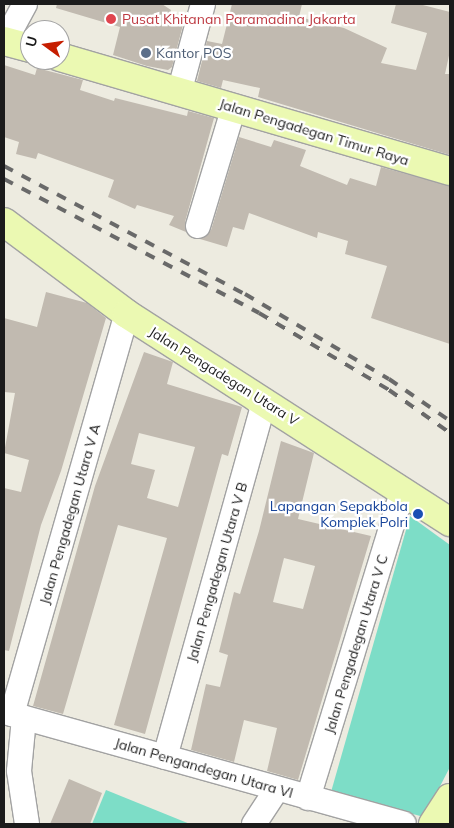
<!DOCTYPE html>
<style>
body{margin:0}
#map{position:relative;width:454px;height:828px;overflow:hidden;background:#edebe0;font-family:Mulish,sans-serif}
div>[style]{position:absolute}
.pitch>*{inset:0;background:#7dddc7}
.building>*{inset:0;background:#c1bab0}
.roads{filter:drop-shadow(1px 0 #a2a2a2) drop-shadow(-1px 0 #a2a2a2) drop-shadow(0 1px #a2a2a2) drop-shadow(0 -1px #a2a2a2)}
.street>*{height:24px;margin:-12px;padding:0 12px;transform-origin:12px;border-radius:12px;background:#fff}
.secondary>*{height:28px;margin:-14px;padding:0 14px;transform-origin:14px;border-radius:14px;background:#ebf9b2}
.rail>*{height:4px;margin-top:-2px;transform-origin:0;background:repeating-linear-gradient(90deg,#696969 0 10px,transparent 0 20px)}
.dots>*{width:14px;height:14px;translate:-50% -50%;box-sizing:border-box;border:2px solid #fff;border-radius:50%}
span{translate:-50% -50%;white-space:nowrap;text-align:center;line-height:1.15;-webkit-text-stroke:4.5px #fff;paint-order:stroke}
.health-label{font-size:14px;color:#be3a42}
.left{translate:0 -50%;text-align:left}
.service-label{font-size:14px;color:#4e5e75}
.street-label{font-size:14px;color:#1b1b1b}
.transit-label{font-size:14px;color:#164399}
.right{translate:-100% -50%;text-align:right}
.frame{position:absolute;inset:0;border:5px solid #1b1b1b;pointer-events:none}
.north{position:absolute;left:20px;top:20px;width:50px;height:50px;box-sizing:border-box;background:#fff;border:1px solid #a4a4a4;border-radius:50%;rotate:284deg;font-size:14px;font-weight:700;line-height:20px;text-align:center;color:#1b1b1b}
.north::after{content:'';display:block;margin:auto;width:18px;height:22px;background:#c61e00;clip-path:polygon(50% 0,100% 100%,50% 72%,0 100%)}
</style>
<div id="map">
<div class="pitch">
<i style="clip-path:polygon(410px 516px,450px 545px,450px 767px,424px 817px,331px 792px)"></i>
<i style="clip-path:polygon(106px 790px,190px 824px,92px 824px)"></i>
</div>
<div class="building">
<i style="clip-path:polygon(57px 4px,162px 4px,171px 10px,169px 16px,184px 21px,172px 67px,168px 70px,147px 66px,113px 55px,120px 27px,56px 8px)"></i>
<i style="clip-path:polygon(232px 4px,302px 4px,299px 17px,344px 28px,387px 48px,381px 63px,416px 70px,427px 33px,391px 23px,396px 4px,419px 4px,450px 12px,450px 51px,445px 74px,450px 74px,450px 155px,258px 97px,260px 88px,223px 80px,221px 88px,197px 81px,207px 41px,222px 44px)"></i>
<i style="clip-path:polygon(4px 65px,35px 75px,37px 68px,83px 80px,80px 90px,114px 101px,115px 98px,187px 116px,188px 111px,214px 118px,185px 222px,186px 232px,169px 225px,174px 216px,137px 205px,135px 209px,108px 197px,114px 180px,38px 153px,36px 159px,16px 154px,19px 142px,4px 137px)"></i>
<i style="clip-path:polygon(239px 137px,271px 147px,274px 140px,306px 150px,300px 166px,347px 185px,350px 178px,376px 186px,381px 167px,450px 186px,450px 344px,371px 318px,387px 266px,345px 254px,348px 241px,318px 232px,317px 238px,249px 213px,244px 230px,233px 227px,227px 247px,200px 239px,211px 230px)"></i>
<i style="clip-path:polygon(46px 292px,87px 303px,106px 318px,61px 471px,41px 525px,9px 651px,4px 650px,4px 488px,21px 492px,29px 460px,4px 453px,15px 393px,4px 392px,4px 318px,37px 327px)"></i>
<i style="clip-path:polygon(evenodd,144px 352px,173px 362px,167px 384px,242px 407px,228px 456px,222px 454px,145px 734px,114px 725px,167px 538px,118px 525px,63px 714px,33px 706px,95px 486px,144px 352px,139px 433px,195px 447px,178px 507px,147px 498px,155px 470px,131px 464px,139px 433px)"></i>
<i style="clip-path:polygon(evenodd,281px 441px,314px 453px,298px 519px,371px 536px,298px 780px,267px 771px,277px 728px,244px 720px,234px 762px,191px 750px,206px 684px,220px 687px,228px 655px,219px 652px,234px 592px,240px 594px,259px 531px,281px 441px,284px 558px,315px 566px,303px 609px,273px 602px,284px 558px)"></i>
<i style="clip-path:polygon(69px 779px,102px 793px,90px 824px,50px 824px)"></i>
</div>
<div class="roads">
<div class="street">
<i style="left:5px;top:41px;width:42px;rotate:-61.6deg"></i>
<i style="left:179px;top:93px;width:92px;rotate:-74.9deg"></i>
<i style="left:198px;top:226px;width:124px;rotate:-73.2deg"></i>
<i style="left:4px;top:712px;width:415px;rotate:15.6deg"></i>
<i style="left:12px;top:714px;width:416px;rotate:-74deg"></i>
<i style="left:24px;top:718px;width:53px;rotate:95.4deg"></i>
<i style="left:19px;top:771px;width:54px;rotate:81.4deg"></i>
<i style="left:165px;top:757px;width:363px;rotate:-74.4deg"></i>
<i style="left:263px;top:407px;width:21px;rotate:-133deg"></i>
<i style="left:308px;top:798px;width:322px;rotate:-72.9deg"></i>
<i style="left:254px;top:824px;width:42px;rotate:-56.7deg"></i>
</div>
<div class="secondary">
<i style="left:4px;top:41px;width:27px;rotate:15deg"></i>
<i style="left:60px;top:57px;width:406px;rotate:16.3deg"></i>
<i style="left:4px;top:222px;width:154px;rotate:36.8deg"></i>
<i style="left:127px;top:314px;width:384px;rotate:32.8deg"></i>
<i style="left:433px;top:824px;width:31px;rotate:-57deg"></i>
</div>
</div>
<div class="rail">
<i style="left:4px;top:166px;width:273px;rotate:28deg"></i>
<i style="left:245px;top:294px;width:167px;rotate:30.6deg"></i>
<i style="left:389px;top:379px;width:74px;rotate:34.5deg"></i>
<i style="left:4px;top:179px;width:288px;rotate:27.7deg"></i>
<i style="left:259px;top:313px;width:151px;rotate:30.6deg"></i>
<i style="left:389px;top:390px;width:75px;rotate:35.2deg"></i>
</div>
<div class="dots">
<i style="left:111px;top:19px;background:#e0444e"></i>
<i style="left:146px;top:53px;background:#5c6f8a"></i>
<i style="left:418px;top:514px;background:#1a4fb4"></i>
</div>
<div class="health-label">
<span class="left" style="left:122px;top:19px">Pusat Khitanan Paramadina Jakarta</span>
</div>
<div class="service-label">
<span class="left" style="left:156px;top:53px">Kantor POS</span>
</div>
<div class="street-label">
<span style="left:314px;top:132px;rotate:17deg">Jalan Pengadegan Timur Raya</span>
<span style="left:224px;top:376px;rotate:32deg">Jalan Pengadegan Utara V</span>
<span style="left:70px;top:514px;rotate:-74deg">Jalan Pengadegan Utara V A</span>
<span style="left:217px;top:572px;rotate:-74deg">Jalan Pengadegan Utara V B</span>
<span style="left:356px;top:644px;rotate:-73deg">Jalan Pengadegan Utara V C</span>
<span style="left:204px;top:768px;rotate:16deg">Jalan Pengandegan Utara VI</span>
</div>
<div class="transit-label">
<span class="right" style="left:408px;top:514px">Lapangan Sepakbola<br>Komplek Polri</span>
</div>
<div class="frame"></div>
<div class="north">U</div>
</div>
